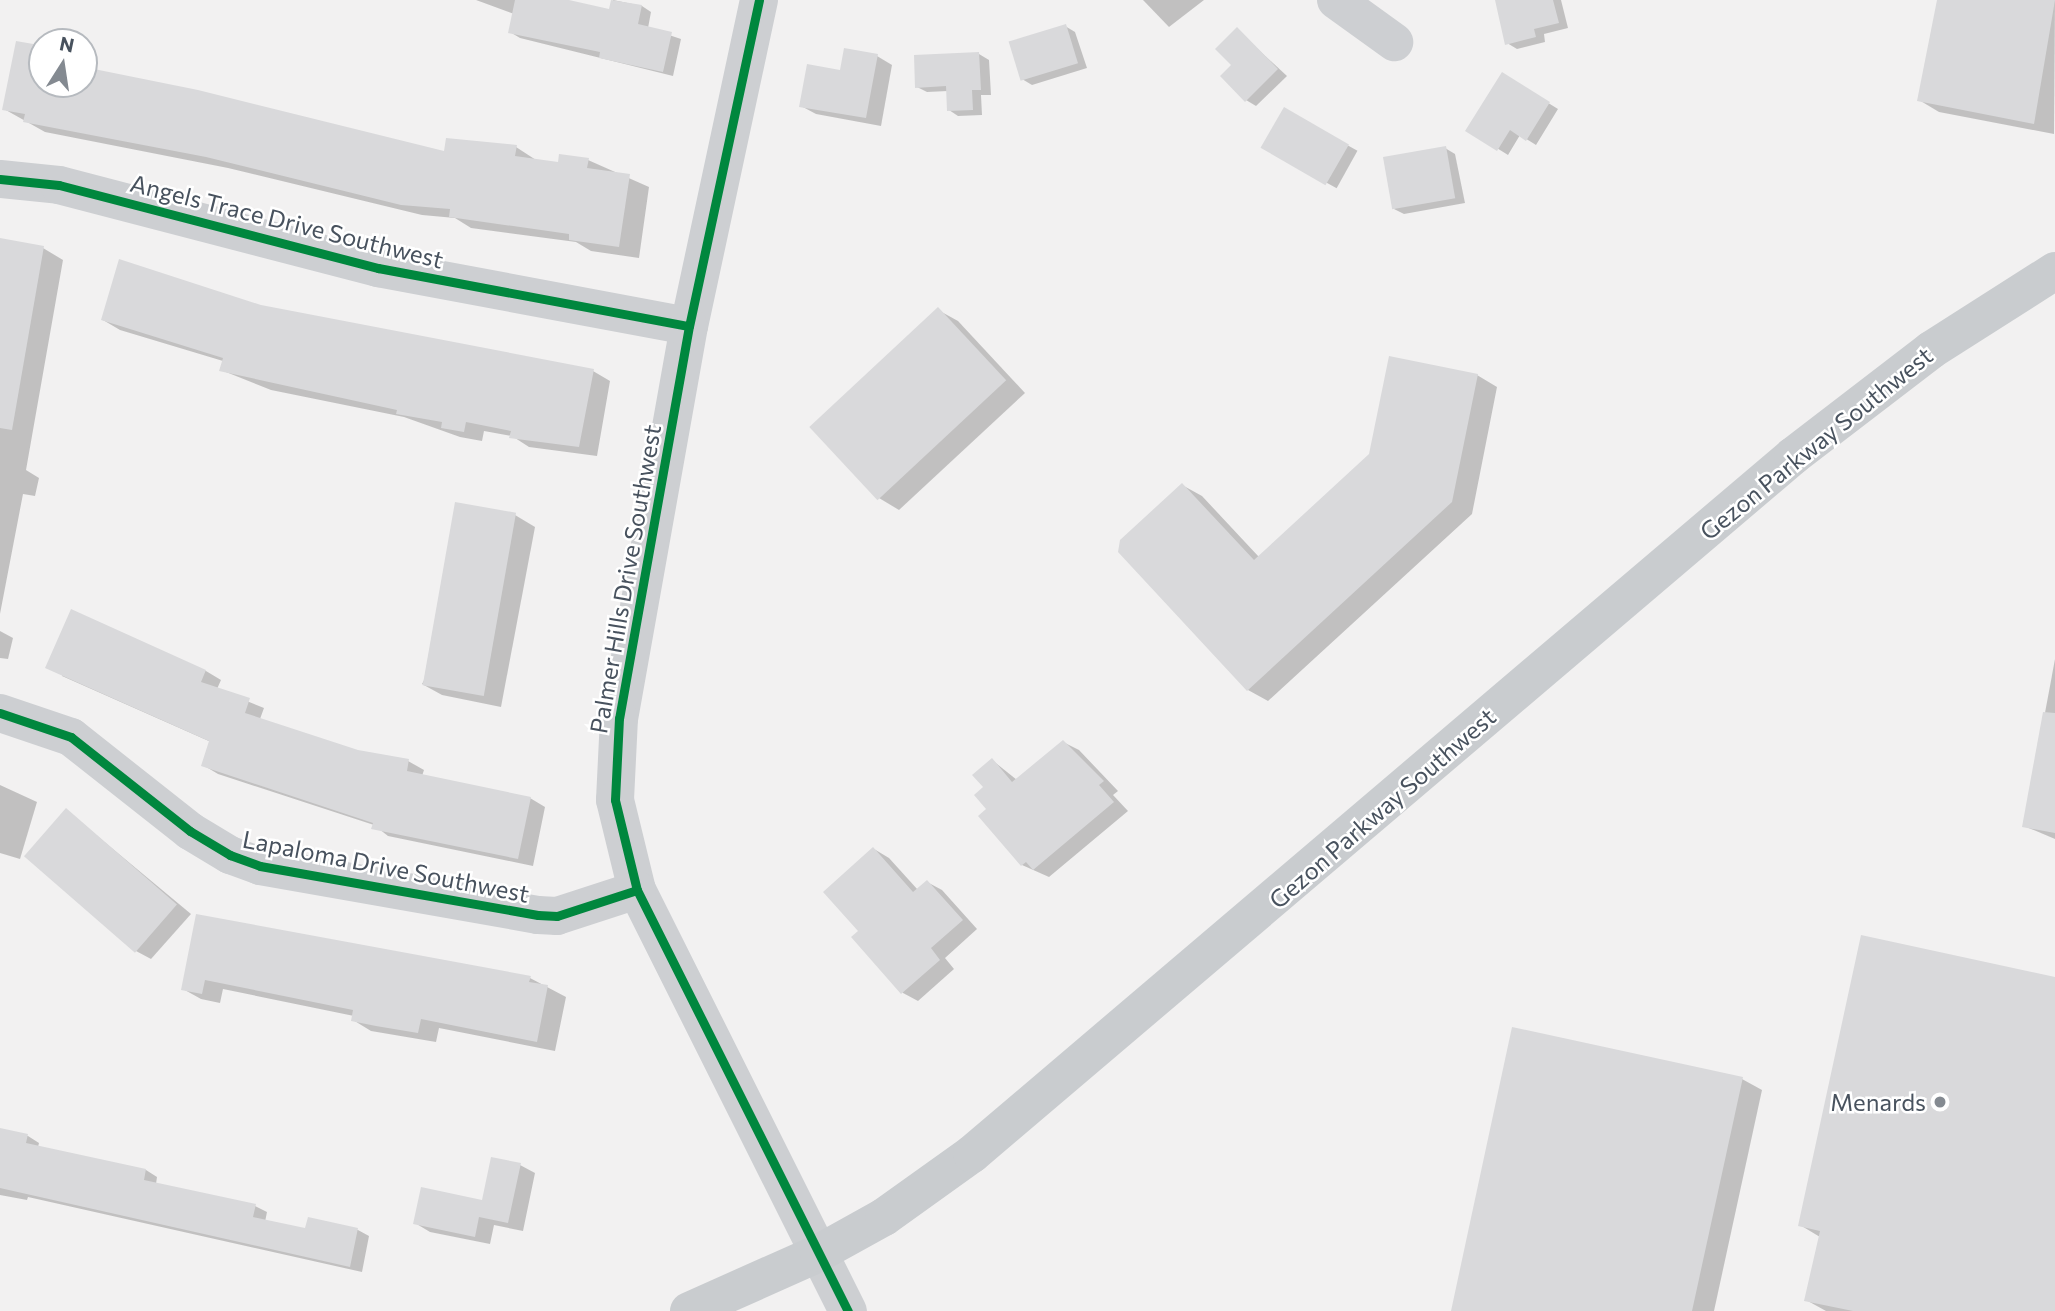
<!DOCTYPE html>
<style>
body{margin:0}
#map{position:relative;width:2055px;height:1311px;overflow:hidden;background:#f2f1f1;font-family:Commissioner,sans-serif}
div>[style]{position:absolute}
.shadow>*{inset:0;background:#0003;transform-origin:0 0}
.building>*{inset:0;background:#d9d9db;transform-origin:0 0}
.minor>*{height:38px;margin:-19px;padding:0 19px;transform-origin:19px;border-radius:19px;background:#cdcfd2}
.major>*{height:38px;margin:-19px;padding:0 19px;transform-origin:19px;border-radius:19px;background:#c9cccf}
.cycleway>*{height:9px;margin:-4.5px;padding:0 4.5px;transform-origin:4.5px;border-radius:4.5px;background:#00873e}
.dots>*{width:19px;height:19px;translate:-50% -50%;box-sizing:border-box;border:4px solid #fff;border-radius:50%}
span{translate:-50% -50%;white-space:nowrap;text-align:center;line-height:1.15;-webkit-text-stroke:5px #fff;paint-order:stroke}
.street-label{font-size:24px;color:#48525e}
.poi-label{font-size:24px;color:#48525e}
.right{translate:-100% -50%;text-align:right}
.north{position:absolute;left:28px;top:28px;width:70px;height:70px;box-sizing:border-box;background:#fff;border:2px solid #b6babf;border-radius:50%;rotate:12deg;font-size:19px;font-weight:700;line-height:28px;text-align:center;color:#48525e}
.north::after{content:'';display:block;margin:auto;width:24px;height:32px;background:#848a91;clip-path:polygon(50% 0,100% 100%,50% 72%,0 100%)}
</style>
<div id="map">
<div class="shadow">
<i style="clip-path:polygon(476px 0,560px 0,611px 11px,613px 0,642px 6px,651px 12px,648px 28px,681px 39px,673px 76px,520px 38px,510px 32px,514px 14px)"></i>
<i style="clip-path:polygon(1143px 0,1204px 0,1169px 27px)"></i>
<i style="clip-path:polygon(1496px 0,1561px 0,1568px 28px,1544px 34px,1545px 42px,1517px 49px,1507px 43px)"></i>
<i style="clip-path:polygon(1938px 0,2055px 0,2054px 134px,1939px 112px,1919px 100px)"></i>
<i style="clip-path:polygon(1065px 26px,1075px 32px,1087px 68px,1032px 85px,1022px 79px)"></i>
<i style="clip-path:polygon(1237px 30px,1287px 76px,1256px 106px,1246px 100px)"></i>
<i style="clip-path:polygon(38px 47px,42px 84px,84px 84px,84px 69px,446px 153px,516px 147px,536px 160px,560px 164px,588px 160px,649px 187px,639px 258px,591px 251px,576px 242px,471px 228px,455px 218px,422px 215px,228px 168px,45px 132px,4px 109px)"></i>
<i style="clip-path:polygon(979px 54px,989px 60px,991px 95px,981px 95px,982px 115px,958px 116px,949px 110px,948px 91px,927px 92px,917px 87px)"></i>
<i style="clip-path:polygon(877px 56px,892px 65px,881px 126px,816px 114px,801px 106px)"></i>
<i style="clip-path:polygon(1503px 75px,1558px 109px,1536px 145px,1520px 135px,1508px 155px,1468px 130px)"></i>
<i style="left:1284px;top:110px;width:84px;height:43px;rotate:29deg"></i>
<i style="clip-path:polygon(1445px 148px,1455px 154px,1465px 203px,1404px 214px,1394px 209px)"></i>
<i style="clip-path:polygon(0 240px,43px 248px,63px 260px,26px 470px,39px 478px,35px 496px,23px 494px,0 614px)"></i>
<i style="clip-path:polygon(260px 307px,593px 371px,610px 381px,597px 456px,529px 447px,512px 436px,484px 431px,482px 441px,460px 437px,404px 417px,271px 390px,221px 370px,223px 361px,120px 330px,103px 320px)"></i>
<i style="clip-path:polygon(938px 310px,958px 321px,1025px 393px,899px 510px,879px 498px)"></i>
<i style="clip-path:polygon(1477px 375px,1497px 387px,1472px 514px,1268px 701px,1248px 690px,1182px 485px,1202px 496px,1259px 557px)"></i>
<i style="clip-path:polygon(515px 515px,535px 527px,501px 707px,442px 695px,422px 684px)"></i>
<i style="clip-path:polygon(72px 611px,206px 671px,221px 680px,217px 689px,264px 708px,260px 719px,358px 751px,408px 761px,424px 770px,422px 776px,530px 798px,545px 807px,533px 866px,388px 836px,374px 825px,218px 774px,203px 765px,211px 742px,62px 676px)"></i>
<i style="clip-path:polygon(0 631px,13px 638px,8px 659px,0 658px)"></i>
<i style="clip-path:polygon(2055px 659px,2055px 839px,2024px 826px)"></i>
<i style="clip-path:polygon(1063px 742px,1079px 750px,1118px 791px,1113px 795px,1128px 811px,1049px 877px,1022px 865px,989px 809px,985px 788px,992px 760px,1017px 780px)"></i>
<i style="clip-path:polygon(0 785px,37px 802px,20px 859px,0 853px)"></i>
<i style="clip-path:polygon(66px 810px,191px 914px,151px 959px,136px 951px)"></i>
<i style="clip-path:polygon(874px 849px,889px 858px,918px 890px,927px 882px,942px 890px,977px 929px,945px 958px,954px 969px,918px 1001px,903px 993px,853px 937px,860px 931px)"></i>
<i style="clip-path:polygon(198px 916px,530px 978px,566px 997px,555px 1051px,439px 1028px,436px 1042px,371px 1031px,353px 1020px,354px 1016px,223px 989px,220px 1003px,201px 999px,183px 989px)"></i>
<i style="clip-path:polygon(2055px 979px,2055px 1311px,1826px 1311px,1806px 1300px,1820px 1237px,1800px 1225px)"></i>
<i style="clip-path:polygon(1742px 1079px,1762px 1090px,1714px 1311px,1452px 1311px)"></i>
<i style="clip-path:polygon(0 1130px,28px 1136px,39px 1143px,38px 1147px,146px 1170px,157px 1177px,156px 1184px,255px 1206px,267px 1212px,265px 1222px,307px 1230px,309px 1219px,358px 1230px,369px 1236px,362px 1272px,28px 1197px,27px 1200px,0 1195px)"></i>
<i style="clip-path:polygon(520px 1165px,535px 1173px,523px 1231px,494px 1225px,490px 1244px,430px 1232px,415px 1223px,483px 1202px)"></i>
</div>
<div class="building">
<i style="clip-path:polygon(515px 0,569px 0,609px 9px,611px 0,642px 5px,638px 24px,672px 32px,663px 72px,599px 58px,600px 52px,508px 33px)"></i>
<i style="clip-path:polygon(1495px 0,1553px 0,1559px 23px,1534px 29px,1536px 37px,1505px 45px)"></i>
<i style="clip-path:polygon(1937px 0,2055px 0,2034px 124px,1917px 101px)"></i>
<i style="left:1066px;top:24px;width:41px;height:60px;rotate:73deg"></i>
<i style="clip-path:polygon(1237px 27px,1278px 69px,1245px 102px,1220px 76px,1231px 65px,1215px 49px)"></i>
<i style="clip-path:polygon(16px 41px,39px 45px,42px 84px,84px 84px,84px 67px,198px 90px,444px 151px,446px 138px,517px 145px,515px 156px,558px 162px,559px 154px,589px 158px,587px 168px,630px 174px,619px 247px,569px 240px,569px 234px,449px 217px,450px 209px,401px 205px,206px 157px,23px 122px,25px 114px,2px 110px)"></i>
<i style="clip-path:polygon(844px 48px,878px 54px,866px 118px,799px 107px,807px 64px,840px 70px)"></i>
<i style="clip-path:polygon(979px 52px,981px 90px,972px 90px,973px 110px,947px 111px,946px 86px,915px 88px,914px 55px)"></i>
<i style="clip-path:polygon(1502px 72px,1550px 102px,1526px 141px,1510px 130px,1497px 151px,1465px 131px)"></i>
<i style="left:1284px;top:107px;width:75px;height:47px;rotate:30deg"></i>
<i style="left:1446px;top:146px;width:53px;height:64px;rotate:80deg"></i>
<i style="clip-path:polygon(0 238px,44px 246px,12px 430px,0 428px)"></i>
<i style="clip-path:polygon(119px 259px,261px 305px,594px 369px,579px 447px,509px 438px,511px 431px,466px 422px,464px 432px,441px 428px,442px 422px,396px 414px,397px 410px,219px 371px,223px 358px,101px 320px)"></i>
<i style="left:938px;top:307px;width:100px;height:176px;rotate:47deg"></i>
<i style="clip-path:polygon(1389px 356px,1478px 374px,1452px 502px,1247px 691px,1118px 552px,1120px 540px,1182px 483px,1254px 560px,1369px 454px)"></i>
<i style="left:455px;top:502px;width:62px;height:186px;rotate:10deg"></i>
<i style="clip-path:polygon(71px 609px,206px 670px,201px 682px,250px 698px,245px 713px,358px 750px,409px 759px,407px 771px,531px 797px,518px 859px,371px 829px,373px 823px,201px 766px,209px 741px,45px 668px)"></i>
<i style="clip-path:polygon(2043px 712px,2055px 713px,2055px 833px,2022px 827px)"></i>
<i style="clip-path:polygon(1063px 740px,1104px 781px,1099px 785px,1114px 802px,1033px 870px,1026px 862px,1021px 866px,978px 816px,986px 809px,974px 795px,983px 787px,972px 775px,992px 758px,1012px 782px)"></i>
<i style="left:66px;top:808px;width:147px;height:64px;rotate:41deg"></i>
<i style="clip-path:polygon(873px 847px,913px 892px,927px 880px,963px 920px,931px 948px,940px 960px,901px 994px,851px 937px,858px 931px,823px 892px)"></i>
<i style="clip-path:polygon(196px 914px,531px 976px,529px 982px,548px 985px,537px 1042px,421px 1019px,418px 1033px,376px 1026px,351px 1021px,353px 1010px,205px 980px,202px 994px,181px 990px)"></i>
<i style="clip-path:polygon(1861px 935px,2055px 977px,2055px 1311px,1853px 1311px,1804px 1301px,1820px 1231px,1798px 1226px)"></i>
<i style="clip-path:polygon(1512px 1027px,1743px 1077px,1692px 1311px,1451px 1311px)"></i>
<i style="clip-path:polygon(0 1128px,28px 1134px,26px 1143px,146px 1169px,144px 1180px,256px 1204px,253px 1217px,305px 1228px,308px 1217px,358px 1228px,350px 1267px,0 1188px)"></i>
<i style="clip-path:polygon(491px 1157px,521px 1163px,508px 1223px,479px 1217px,475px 1237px,413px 1224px,421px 1187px,482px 1200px)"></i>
</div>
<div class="minor">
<i style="left:759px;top:0;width:333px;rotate:102.1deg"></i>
<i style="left:689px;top:326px;width:398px;rotate:100.1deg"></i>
<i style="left:619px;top:718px;width:82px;rotate:92.8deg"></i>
<i style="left:615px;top:800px;width:93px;rotate:76.3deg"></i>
<i style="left:637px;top:890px;width:471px;rotate:63.4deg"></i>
<i style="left:1336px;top:0;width:72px;rotate:35.9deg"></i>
<i style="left:0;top:179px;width:59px;rotate:5.8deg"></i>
<i style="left:59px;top:185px;width:330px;rotate:14.6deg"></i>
<i style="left:378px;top:268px;width:316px;rotate:10.6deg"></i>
<i style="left:0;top:713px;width:75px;rotate:18.7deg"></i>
<i style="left:71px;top:737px;width:152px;rotate:38.3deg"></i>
<i style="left:190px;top:831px;width:47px;rotate:31deg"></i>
<i style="left:230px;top:855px;width:32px;rotate:20deg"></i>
<i style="left:260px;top:866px;width:282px;rotate:10deg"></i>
<i style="left:538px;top:915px;width:19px;rotate:3deg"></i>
<i style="left:557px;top:916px;width:84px;rotate:-18deg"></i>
</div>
<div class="major">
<i style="left:689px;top:1311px;width:142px;rotate:-24deg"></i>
<i style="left:819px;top:1253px;width:74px;rotate:-29deg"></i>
<i style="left:884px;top:1217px;width:108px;rotate:-35.6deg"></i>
<i style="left:972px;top:1154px;width:1078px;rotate:-40.37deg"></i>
<i style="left:1793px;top:456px;width:174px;rotate:-37.5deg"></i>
<i style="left:1931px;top:350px;width:147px;rotate:-32.5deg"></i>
</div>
<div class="cycleway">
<i style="left:759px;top:0;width:333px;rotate:102.1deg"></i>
<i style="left:689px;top:326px;width:398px;rotate:100.1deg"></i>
<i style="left:619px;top:718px;width:82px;rotate:92.8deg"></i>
<i style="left:615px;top:800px;width:93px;rotate:76.3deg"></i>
<i style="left:637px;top:890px;width:471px;rotate:63.4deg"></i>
<i style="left:0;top:179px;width:59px;rotate:5.8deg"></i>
<i style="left:59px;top:185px;width:330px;rotate:14.6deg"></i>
<i style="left:378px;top:268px;width:316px;rotate:10.6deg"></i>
<i style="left:0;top:713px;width:75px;rotate:18.7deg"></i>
<i style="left:71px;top:737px;width:152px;rotate:38.3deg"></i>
<i style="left:190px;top:831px;width:47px;rotate:31deg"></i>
<i style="left:230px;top:855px;width:32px;rotate:20deg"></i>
<i style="left:260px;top:866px;width:282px;rotate:10deg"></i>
<i style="left:538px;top:915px;width:19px;rotate:3deg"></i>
<i style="left:557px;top:916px;width:84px;rotate:-18deg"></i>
</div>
<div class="dots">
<i style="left:1940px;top:1102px;background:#848a91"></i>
</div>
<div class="street-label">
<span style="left:287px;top:221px;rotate:14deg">Angels Trace Drive Southwest</span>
<span style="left:1816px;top:443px;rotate:-39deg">Gezon Parkway Southwest</span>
<span style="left:625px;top:579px;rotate:-80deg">Palmer Hills Drive Southwest</span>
<span style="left:1382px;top:808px;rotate:-41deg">Gezon Parkway Southwest</span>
<span style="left:386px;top:866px;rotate:11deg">Lapaloma Drive Southwest</span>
</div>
<div class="poi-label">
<span class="right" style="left:1926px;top:1102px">Menards</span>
</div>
<div class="north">N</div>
</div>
